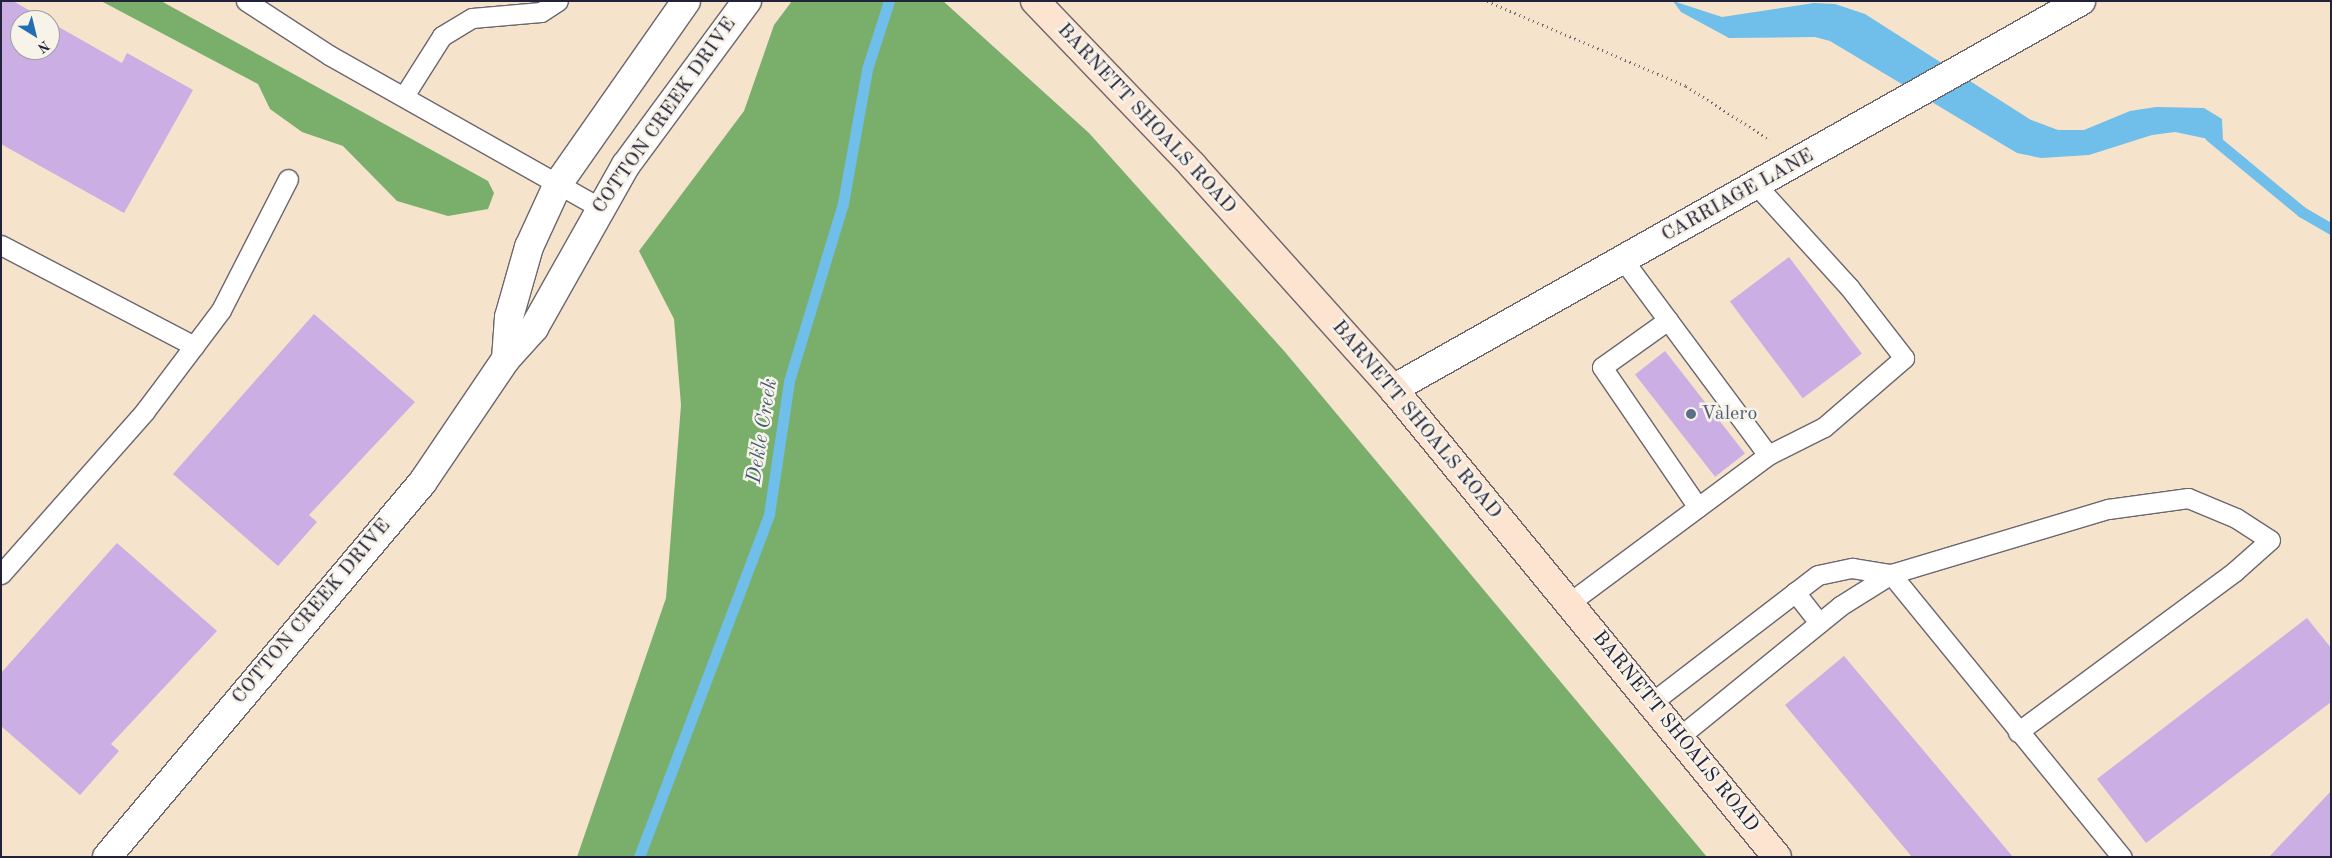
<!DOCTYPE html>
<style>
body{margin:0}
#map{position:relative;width:2332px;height:858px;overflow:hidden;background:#f5e3cc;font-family:"Old Standard TT",serif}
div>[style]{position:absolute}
.forest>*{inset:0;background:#79af6b}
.water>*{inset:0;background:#70beea}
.stream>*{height:11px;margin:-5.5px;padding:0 5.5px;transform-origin:5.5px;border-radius:5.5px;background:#70beea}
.building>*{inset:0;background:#cbaee3;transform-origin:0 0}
.path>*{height:3px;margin-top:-1.5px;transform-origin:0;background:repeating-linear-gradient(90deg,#6c666e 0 1px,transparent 0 5px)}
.roads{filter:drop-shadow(1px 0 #6c666e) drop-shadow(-1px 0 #6c666e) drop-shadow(0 1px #6c666e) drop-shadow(0 -1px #6c666e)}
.service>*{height:19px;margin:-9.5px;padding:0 9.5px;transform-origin:9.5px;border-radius:9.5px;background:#fff}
.minor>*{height:28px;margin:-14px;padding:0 14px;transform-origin:14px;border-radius:14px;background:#fff}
.secondary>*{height:28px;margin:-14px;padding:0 14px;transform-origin:14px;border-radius:14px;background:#fde4d0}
.dots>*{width:14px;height:14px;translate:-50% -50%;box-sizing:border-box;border:2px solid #f7f3e8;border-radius:50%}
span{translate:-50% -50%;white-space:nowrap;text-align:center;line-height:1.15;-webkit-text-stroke:5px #f7f3e8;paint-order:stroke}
.street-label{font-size:20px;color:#22223b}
.service-label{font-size:20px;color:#4e5e75}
.left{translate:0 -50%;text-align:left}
.water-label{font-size:21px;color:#3d5978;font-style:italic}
.frame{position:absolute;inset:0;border:2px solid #22223b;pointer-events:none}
.north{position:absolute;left:10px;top:10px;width:50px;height:50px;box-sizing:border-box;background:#f7f3e8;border:1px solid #a29fa3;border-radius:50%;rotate:144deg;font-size:14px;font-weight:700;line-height:20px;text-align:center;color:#22223b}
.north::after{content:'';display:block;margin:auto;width:18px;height:22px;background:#1f6fb2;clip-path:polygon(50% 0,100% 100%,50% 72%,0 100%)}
</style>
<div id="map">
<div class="forest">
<i style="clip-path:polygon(101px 1px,161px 1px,488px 181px,494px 193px,488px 209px,448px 216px,397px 201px,343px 146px,302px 132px,270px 109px,258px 84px)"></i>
<i style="clip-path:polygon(792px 1px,943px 1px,1089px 133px,1285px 352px,1707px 857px,577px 857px,666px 598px,681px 405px,674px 319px,639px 251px,744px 111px,774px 25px)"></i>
</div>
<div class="water">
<i style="clip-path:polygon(1673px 1px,1722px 17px,1814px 3px,1835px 4px,1865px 14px,2031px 120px,2058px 130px,2084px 130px,2130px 111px,2156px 107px,2204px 108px,2222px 119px,2223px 142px,2175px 132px,2152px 135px,2089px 155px,2041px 158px,2017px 153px,1830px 41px,1815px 37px,1729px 38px,1681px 12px)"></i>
</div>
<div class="stream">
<i style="left:2210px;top:136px;width:119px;rotate:39.6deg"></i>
<i style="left:2302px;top:212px;width:34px;rotate:30deg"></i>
<i style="left:639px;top:857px;width:367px;rotate:-69.2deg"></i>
<i style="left:769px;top:514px;width:134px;rotate:-81.4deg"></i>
<i style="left:789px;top:381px;width:186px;rotate:-73.1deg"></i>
<i style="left:843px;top:203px;width:136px;rotate:-79.8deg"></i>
<i style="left:867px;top:69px;width:71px;rotate:-72.1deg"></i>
</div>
<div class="building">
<i style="clip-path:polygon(1px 1px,13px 1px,46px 20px,20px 20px,20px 50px,50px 50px,50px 22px,122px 63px,127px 53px,193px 90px,124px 213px,1px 144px)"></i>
<i style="left:1789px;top:257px;width:121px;height:74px;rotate:53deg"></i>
<i style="clip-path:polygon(314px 314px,415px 402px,309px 515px,317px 522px,278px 566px,173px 474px)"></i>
<i style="left:1665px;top:351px;width:130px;height:38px;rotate:52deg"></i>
<i style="clip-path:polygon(117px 543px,217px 631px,111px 744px,119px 751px,80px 795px,1px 726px,1px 673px)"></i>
<i style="clip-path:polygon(2307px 618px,2331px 648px,2331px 702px,2146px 843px,2097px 779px)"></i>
<i style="clip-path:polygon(1844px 656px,2013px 857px,1912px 857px,1785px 705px)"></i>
<i style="clip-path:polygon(2331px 791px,2331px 857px,2269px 857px)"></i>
</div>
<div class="path">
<i style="left:1487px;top:1px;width:216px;rotate:23.1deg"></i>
<i style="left:1686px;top:86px;width:100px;rotate:32.7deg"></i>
</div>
<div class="roads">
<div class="service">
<i style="left:246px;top:1px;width:99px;rotate:33deg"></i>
<i style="left:329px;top:55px;width:310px;rotate:29.4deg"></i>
<i style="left:404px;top:96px;width:71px;rotate:-57.7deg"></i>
<i style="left:442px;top:36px;width:35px;rotate:-31deg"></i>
<i style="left:472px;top:18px;width:69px;rotate:-5deg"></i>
<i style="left:541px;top:12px;width:20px;rotate:-33deg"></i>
<i style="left:1757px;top:186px;width:137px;rotate:47.7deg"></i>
<i style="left:1849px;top:287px;width:90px;rotate:52.2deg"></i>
<i style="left:1904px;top:358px;width:106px;rotate:139.2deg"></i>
<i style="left:1824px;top:427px;width:63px;rotate:153.4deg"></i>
<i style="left:1px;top:245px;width:218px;rotate:27.6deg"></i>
<i style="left:1668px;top:320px;width:81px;rotate:144.5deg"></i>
<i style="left:1602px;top:367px;width:170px;rotate:55.6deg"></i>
<i style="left:1px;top:574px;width:217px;rotate:-48.5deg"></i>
<i style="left:145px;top:411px;width:126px;rotate:-53deg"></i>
<i style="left:221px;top:310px;width:147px;rotate:-62.9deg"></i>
<i style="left:1795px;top:592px;width:39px;rotate:52deg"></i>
<i style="left:1569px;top:603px;width:248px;rotate:-36.6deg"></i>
<i style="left:1768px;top:455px;width:243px;rotate:-126.6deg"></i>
<i style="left:1651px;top:703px;width:210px;rotate:-37.5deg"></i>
<i style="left:1818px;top:575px;width:35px;rotate:-12deg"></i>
<i style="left:1852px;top:568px;width:39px;rotate:9deg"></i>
<i style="left:1891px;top:574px;width:365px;rotate:50.8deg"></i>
<i style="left:1679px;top:737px;width:208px;rotate:-39.1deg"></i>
<i style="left:1840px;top:606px;width:60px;rotate:-32.1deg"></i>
<i style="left:1891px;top:574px;width:227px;rotate:-16.7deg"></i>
<i style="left:2108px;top:509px;width:81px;rotate:-7.8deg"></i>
<i style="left:2188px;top:498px;width:52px;rotate:22.6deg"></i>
<i style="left:2236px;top:518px;width:40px;rotate:32.9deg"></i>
<i style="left:2270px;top:540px;width:48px;rotate:138.4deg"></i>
<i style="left:2234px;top:572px;width:269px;rotate:143.5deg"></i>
</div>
<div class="minor">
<i style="left:506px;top:359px;width:42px;rotate:-85.9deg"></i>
<i style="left:509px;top:317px;width:73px;rotate:-74.1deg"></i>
<i style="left:529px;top:247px;width:69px;rotate:-65.3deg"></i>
<i style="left:558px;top:184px;width:223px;rotate:-55deg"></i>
<i style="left:1393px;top:389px;width:790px;rotate:-29.42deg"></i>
<i style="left:107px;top:857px;width:489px;rotate:-49.9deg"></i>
<i style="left:422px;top:483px;width:150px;rotate:-55.9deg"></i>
<i style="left:506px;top:359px;width:42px;rotate:-47.9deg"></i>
<i style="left:534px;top:328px;width:187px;rotate:-60.6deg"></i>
<i style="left:626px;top:165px;width:204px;rotate:-53.6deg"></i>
</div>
<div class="secondary">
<i style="left:1035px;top:1px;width:228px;rotate:46.2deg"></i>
<i style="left:1193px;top:166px;width:300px;rotate:48.1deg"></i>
<i style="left:1393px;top:389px;width:605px;rotate:50.63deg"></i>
</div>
</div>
<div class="dots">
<i style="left:1691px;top:414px;background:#5c6f8a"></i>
</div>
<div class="street-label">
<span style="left:665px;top:116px;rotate:-55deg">COTTON CREEK DRIVE</span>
<span style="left:1146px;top:119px;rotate:47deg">BARNETT SHOALS ROAD</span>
<span style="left:1738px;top:196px;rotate:-29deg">CARRIAGE LANE</span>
<span style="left:1416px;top:420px;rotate:50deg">BARNETT SHOALS ROAD</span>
<span style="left:312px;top:612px;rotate:-50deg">COTTON CREEK DRIVE</span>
<span style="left:1675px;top:732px;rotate:51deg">BARNETT SHOALS ROAD</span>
</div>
<div class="service-label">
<span class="left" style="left:1701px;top:414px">Valero</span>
</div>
<div class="water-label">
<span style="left:763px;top:431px;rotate:-81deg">Dekle Creek</span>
</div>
<div class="frame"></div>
<div class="north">N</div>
</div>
